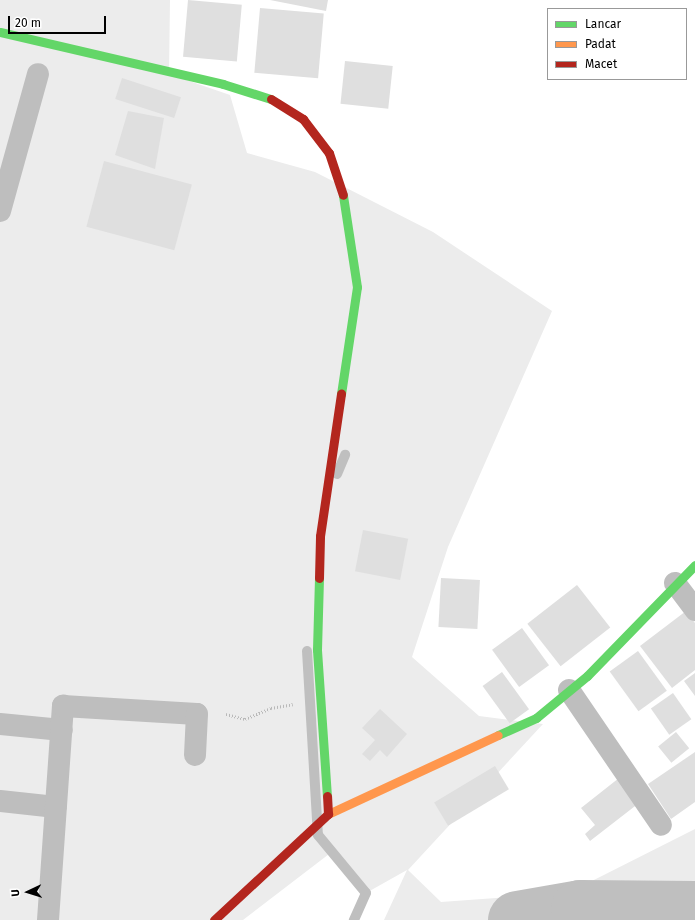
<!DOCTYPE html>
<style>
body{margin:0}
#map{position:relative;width:695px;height:920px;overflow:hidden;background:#fff;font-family:"Fira Sans",sans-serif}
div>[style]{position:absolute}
.green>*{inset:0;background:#ececec}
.stream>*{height:10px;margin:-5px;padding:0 5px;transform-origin:5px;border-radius:5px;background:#bfbfbf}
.river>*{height:59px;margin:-29.5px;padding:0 29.5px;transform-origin:29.5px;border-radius:29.5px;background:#bfbfbf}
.building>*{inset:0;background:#dfdfdf;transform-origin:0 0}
.path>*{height:2.5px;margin-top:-1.25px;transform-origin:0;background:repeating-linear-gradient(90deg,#b9b9b9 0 1px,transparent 0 3px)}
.street>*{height:22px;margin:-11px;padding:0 11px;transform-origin:11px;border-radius:11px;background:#bebebe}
.fast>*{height:9px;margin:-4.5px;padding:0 4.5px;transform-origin:4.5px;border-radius:4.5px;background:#63d668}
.slow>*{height:9px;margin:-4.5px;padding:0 4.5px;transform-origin:4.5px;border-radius:4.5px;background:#ff974d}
.jam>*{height:9px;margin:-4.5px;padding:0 4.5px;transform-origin:4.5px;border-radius:4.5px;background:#b3261e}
span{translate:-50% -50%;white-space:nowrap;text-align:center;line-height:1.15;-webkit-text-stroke:3px #fff;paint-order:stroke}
.legend{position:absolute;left:547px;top:8px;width:140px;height:72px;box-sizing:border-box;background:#fff;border:1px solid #999;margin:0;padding:5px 7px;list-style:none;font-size:12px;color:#000}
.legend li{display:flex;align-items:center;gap:8px;height:20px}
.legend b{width:20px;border:1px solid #999}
.north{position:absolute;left:8px;top:872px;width:40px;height:40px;-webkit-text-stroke:3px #fff;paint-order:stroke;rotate:266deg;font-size:11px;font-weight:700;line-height:16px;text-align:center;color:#000}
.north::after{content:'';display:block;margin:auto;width:14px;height:18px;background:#000;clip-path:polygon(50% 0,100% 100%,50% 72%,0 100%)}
.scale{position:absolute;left:8px;top:16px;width:98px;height:18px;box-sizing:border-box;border:2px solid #000;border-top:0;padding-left:5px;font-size:12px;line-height:14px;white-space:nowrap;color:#000;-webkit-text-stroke:3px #fff;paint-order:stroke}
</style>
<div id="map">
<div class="green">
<i style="clip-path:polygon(0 0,170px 0,169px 74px,230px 95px,247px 153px,315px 172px,433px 232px,552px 311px,448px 547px,412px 657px,479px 716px,543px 724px,408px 870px,441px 902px,523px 896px,584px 885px,695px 829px,695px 896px,617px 895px,495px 920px,384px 920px,407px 870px,366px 893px,333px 851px,243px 920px,0 920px)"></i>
<i style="clip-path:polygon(580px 909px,695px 910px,695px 920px,517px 920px)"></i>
</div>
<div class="stream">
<i style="left:337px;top:474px;width:21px;rotate:-67deg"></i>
<i style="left:307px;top:651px;width:184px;rotate:86.6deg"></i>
<i style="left:318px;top:835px;width:75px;rotate:50.4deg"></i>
<i style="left:366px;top:893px;width:30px;rotate:114deg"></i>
<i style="left:662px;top:920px;width:34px;rotate:-14deg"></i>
</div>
<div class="river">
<i style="left:517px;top:920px;width:64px;rotate:-9.9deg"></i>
<i style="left:580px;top:909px;width:115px;rotate:0.5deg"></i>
</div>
<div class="building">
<i style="left:188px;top:0;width:54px;height:57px;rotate:5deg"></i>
<i style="clip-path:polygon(270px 0,328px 0,326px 11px)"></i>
<i style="left:260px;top:8px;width:64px;height:65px;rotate:5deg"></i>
<i style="left:345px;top:61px;width:48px;height:43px;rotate:6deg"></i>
<i style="left:122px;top:78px;width:62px;height:22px;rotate:18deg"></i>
<i style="clip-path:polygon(128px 111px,164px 118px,155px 169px,115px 155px)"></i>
<i style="left:104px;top:161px;width:91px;height:68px;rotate:15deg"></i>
<i style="left:363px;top:530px;width:46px;height:42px;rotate:11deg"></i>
<i style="left:441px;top:578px;width:39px;height:49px;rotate:3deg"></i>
<i style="left:577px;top:585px;width:54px;height:63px;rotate:52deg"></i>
<i style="clip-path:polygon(686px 611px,695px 623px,695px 670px,672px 688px,640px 646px)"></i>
<i style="left:522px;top:628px;width:46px;height:37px;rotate:54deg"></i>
<i style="left:638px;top:651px;width:49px;height:35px;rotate:54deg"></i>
<i style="left:502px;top:672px;width:46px;height:24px;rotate:54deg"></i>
<i style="clip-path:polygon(695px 673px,695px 696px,684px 681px)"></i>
<i style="left:673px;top:693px;width:32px;height:27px;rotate:55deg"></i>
<i style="clip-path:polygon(380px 709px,407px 734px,387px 757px,380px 750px,370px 761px,362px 754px,375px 740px,362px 728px)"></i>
<i style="left:676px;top:732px;width:21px;height:23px;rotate:51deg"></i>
<i style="clip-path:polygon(695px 752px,695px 802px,671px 819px,648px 784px)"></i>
<i style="left:495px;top:766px;width:27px;height:71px;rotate:59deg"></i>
<i style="clip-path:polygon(619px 778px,639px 803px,590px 841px,585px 834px,595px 825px,581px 808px)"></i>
</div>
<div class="path">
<i style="left:226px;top:714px;width:20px;rotate:15deg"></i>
<i style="left:245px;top:719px;width:28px;rotate:-23deg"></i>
<i style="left:271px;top:708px;width:22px;rotate:-10deg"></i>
</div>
<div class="street">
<i style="left:0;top:211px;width:142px;rotate:-74.5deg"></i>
<i style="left:675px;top:583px;width:34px;rotate:53deg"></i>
<i style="left:569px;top:690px;width:163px;rotate:55.7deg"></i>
<i style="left:0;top:724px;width:62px;rotate:5.5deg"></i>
<i style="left:0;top:801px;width:56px;rotate:6.1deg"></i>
<i style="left:48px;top:920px;width:215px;rotate:-86deg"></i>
<i style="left:63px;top:706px;width:134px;rotate:3.4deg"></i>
<i style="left:197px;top:714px;width:41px;rotate:92.8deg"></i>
</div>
<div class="fast">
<i style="left:0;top:32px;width:229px;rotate:13.1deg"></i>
<i style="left:223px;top:84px;width:50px;rotate:17.4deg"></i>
<i style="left:341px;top:394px;width:108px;rotate:-81.5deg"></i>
<i style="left:357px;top:287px;width:93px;rotate:-98.7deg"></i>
<i style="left:319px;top:578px;width:72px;rotate:91.6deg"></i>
<i style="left:317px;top:650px;width:146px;rotate:86.1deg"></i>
<i style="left:498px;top:735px;width:42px;rotate:-24.1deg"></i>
<i style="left:536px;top:718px;width:66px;rotate:-39.5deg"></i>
<i style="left:587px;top:676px;width:155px;rotate:-45.8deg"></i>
</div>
<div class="slow">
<i style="left:328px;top:814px;width:187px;rotate:-24.9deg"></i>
</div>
<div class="jam">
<i style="left:271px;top:99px;width:38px;rotate:32deg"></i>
<i style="left:303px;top:119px;width:43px;rotate:52.6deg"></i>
<i style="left:329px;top:153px;width:44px;rotate:71.6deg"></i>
<i style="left:319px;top:578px;width:42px;rotate:-88.6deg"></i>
<i style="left:320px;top:536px;width:144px;rotate:-81.6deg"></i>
<i style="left:214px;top:920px;width:156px;rotate:-42.9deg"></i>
<i style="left:328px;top:814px;width:18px;rotate:-93deg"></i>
</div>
<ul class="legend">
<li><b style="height:5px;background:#63d668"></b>Lancar</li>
<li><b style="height:5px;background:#ff974d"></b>Padat</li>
<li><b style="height:5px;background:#b3261e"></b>Macet</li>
</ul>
<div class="north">U</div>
<div class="scale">20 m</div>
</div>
